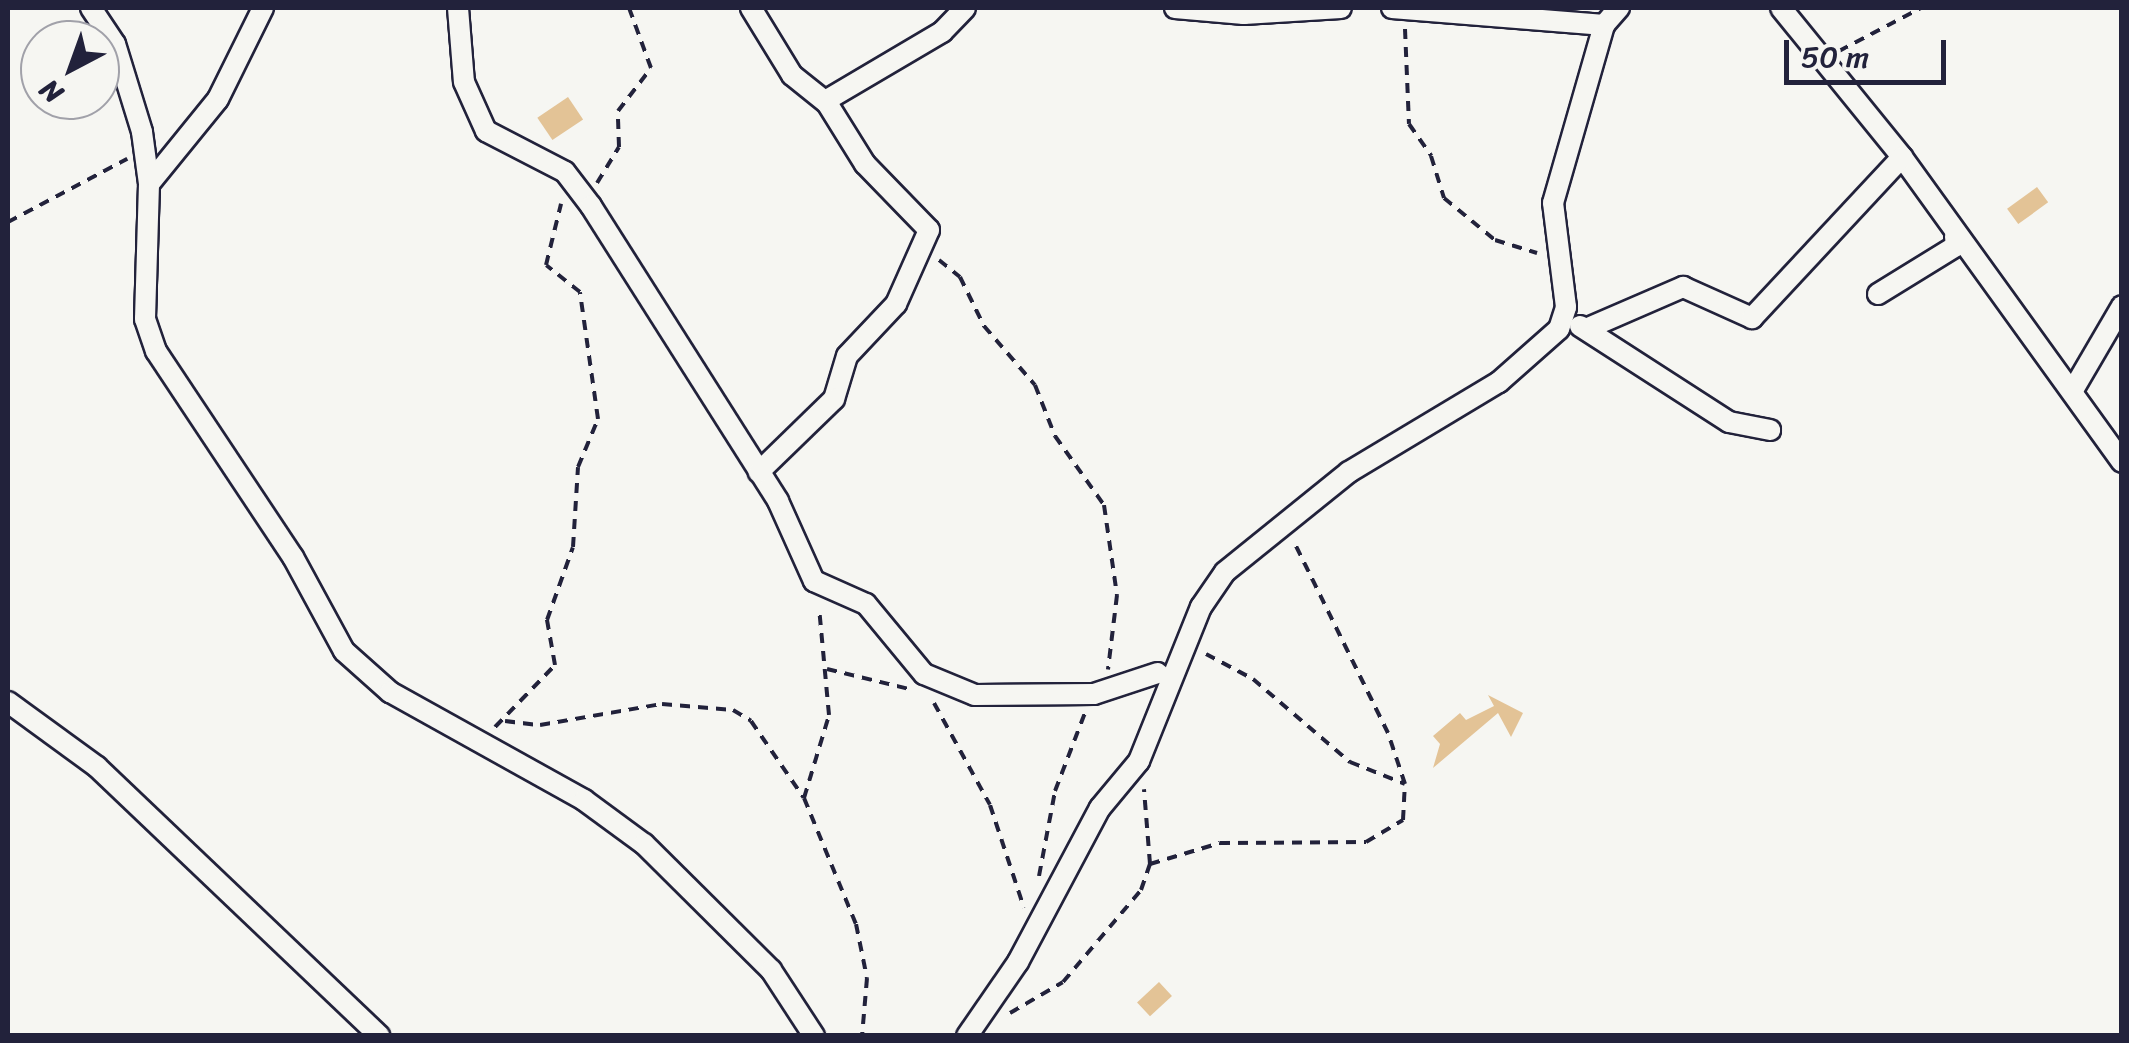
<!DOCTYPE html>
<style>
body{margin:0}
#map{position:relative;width:2129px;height:1043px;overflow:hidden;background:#f6f6f2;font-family:Sriracha,sans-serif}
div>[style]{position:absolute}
.building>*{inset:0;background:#e3c396;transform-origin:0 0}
.path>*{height:4px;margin-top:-2px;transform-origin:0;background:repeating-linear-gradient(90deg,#22223b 0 10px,transparent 0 18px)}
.roads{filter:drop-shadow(2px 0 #22223b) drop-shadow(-2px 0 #22223b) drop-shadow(0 2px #22223b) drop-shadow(0 -2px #22223b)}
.street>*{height:20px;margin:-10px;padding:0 10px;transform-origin:10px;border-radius:10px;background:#f6f6f2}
span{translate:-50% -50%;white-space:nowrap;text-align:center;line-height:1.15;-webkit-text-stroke:8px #f6f6f2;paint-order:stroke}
.frame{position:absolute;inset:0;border:10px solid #22223b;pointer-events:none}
.north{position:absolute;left:20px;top:20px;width:100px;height:100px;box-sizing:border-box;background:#f6f6f2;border:2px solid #a1a1a9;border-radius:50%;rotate:221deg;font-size:28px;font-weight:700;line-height:40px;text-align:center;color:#22223b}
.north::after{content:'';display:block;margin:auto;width:35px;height:45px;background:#22223b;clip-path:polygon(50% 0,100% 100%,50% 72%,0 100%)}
.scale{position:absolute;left:1784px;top:40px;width:162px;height:45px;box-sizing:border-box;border:5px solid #22223b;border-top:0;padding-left:12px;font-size:30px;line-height:35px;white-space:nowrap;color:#22223b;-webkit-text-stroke:8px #f6f6f2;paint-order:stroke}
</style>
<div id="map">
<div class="building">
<i style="left:568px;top:97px;width:27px;height:37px;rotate:56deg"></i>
<i style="left:2037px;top:187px;width:19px;height:37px;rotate:54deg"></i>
<i style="clip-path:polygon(1488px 695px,1523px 713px,1511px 737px,1498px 713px,1433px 768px,1440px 744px,1433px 736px,1460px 713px,1466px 720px,1494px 706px)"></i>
<i style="left:1159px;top:982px;width:19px;height:30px;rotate:47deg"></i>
</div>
<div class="path">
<i style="left:1405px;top:29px;width:95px;rotate:87.6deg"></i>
<i style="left:1409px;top:124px;width:39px;rotate:55deg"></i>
<i style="left:1431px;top:156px;width:44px;rotate:72.8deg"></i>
<i style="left:1444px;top:198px;width:66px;rotate:39.5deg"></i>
<i style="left:1495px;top:240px;width:44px;rotate:17.2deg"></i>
<i style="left:1839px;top:51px;width:93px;rotate:-27.7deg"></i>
<i style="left:597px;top:183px;width:42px;rotate:-58.6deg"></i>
<i style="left:619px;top:147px;width:36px;rotate:-92deg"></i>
<i style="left:618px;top:111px;width:54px;rotate:-52.5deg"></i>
<i style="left:651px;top:68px;width:64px;rotate:-110.1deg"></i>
<i style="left:8px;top:222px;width:135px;rotate:-27.9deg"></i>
<i style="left:939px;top:260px;width:27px;rotate:39deg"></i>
<i style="left:960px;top:277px;width:55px;rotate:63.9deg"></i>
<i style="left:984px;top:326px;width:78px;rotate:49.2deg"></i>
<i style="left:1035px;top:385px;width:55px;rotate:68.6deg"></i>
<i style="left:1055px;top:436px;width:85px;rotate:54.6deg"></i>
<i style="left:1104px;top:505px;width:91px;rotate:81.8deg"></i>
<i style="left:1117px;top:595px;width:75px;rotate:96.9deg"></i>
<i style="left:1206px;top:654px;width:53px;rotate:28deg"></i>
<i style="left:1253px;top:679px;width:128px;rotate:40.6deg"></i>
<i style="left:1350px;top:762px;width:59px;rotate:21.8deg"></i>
<i style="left:827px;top:669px;width:84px;rotate:13.7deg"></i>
<i style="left:934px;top:703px;width:116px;rotate:61.2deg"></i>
<i style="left:990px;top:805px;width:108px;rotate:71.7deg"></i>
<i style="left:505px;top:721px;width:35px;rotate:7deg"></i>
<i style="left:540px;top:725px;width:124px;rotate:-9.8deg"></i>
<i style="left:662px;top:704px;width:71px;rotate:4.8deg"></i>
<i style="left:733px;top:710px;width:21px;rotate:31deg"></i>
<i style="left:751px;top:721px;width:93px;rotate:55.5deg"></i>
<i style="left:804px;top:798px;width:136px;rotate:67.6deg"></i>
<i style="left:856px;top:924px;width:55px;rotate:78.5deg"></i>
<i style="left:867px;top:978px;width:58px;rotate:94.9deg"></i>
<i style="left:495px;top:727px;width:86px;rotate:-45.9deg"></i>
<i style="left:555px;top:665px;width:46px;rotate:-100.1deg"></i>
<i style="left:547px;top:620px;width:77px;rotate:-70.4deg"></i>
<i style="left:573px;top:547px;width:80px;rotate:-86.4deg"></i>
<i style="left:578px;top:467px;width:52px;rotate:-67.4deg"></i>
<i style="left:598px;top:419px;width:128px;rotate:-98.1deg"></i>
<i style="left:580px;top:292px;width:43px;rotate:-141.5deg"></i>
<i style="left:546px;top:265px;width:63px;rotate:-76.2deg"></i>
<i style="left:804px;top:798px;width:87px;rotate:-73.2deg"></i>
<i style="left:829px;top:715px;width:107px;rotate:-95.3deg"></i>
<i style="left:1150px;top:864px;width:73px;rotate:-16.7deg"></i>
<i style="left:1220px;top:843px;width:146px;rotate:-0.4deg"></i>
<i style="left:1366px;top:842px;width:43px;rotate:-30.7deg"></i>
<i style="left:1403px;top:820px;width:36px;rotate:-87deg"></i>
<i style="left:1405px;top:784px;width:54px;rotate:-108.4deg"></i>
<i style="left:1388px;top:733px;width:215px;rotate:-116.2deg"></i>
<i style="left:1039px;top:876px;width:86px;rotate:-79.3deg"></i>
<i style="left:1055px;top:791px;width:84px;rotate:-69deg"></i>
<i style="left:1010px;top:1013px;width:61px;rotate:-30.3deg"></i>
<i style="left:1063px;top:982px;width:121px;rotate:-49.7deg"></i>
<i style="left:1141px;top:890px;width:28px;rotate:-71deg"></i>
<i style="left:1150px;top:864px;width:75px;rotate:-94.6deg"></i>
</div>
<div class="roads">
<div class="street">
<i style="left:91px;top:8px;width:43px;rotate:56.3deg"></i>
<i style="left:115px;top:44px;width:92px;rotate:72.9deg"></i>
<i style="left:142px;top:132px;width:52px;rotate:82.3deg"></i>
<i style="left:149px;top:184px;width:135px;rotate:91.7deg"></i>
<i style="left:145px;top:319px;width:34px;rotate:71deg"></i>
<i style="left:156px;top:351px;width:247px;rotate:56.4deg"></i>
<i style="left:293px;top:557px;width:107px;rotate:61.5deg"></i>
<i style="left:344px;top:651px;width:62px;rotate:41.7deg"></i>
<i style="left:390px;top:692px;width:222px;rotate:29.1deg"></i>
<i style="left:584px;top:800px;width:74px;rotate:36.3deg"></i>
<i style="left:644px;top:844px;width:179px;rotate:44.8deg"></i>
<i style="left:771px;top:970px;width:79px;rotate:56.9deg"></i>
<i style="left:458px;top:8px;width:74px;rotate:85.4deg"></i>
<i style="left:464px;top:82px;width:54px;rotate:65.8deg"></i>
<i style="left:486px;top:131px;width:89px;rotate:27.4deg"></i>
<i style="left:565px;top:172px;width:43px;rotate:52.6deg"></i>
<i style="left:591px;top:206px;width:349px;rotate:57.6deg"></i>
<i style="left:778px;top:501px;width:88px;rotate:65.8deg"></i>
<i style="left:814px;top:581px;width:57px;rotate:23.9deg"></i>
<i style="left:866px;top:604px;width:91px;rotate:50.4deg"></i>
<i style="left:924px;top:674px;width:55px;rotate:22.4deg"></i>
<i style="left:975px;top:695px;width:119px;rotate:-0.5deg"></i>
<i style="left:1094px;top:694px;width:67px;rotate:-18.2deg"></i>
<i style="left:751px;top:8px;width:79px;rotate:58.5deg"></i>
<i style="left:792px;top:75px;width:45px;rotate:38.7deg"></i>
<i style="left:827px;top:103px;width:72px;rotate:58.1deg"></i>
<i style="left:865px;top:164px;width:92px;rotate:45.9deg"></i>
<i style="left:929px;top:230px;width:81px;rotate:114deg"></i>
<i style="left:896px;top:304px;width:71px;rotate:133.3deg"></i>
<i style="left:847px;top:356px;width:45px;rotate:106.8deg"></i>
<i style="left:834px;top:399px;width:105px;rotate:135.8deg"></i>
<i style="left:1175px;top:8px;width:69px;rotate:5deg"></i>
<i style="left:1244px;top:14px;width:97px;rotate:-3.5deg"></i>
<i style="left:1392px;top:8px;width:213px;rotate:4.6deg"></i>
<i style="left:1781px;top:8px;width:192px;rotate:50.9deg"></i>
<i style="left:1902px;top:157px;width:376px;rotate:54.2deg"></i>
<i style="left:825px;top:101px;width:136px;rotate:-30.5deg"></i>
<i style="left:942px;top:32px;width:33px;rotate:-46deg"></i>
<i style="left:149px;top:184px;width:109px;rotate:-50.9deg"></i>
<i style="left:218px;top:99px;width:102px;rotate:-63.7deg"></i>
<i style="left:1878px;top:294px;width:92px;rotate:-31.6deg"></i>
<i style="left:1956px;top:246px;width:10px;rotate:-96deg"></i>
<i style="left:1580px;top:326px;width:177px;rotate:32.8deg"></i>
<i style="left:1729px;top:422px;width:42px;rotate:11deg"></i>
<i style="left:1586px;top:329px;width:106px;rotate:-23.4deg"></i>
<i style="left:1683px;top:287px;width:76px;rotate:24.2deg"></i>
<i style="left:1752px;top:318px;width:220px;rotate:-47deg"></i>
<i style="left:2073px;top:390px;width:97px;rotate:-59.7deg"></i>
<i style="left:8px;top:702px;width:110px;rotate:36.1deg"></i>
<i style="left:97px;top:767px;width:390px;rotate:43.6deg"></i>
<i style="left:967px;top:1036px;width:90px;rotate:-55.4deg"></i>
<i style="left:1018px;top:962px;width:174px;rotate:-62deg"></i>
<i style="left:1100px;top:808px;width:61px;rotate:-50.3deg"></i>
<i style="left:1139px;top:761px;width:166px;rotate:-68.1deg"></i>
<i style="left:1201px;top:607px;width:42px;rotate:-55.6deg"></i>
<i style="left:1225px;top:572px;width:159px;rotate:-38.9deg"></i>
<i style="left:1349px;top:472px;width:175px;rotate:-31deg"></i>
<i style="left:1499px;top:382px;width:80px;rotate:-41.5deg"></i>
<i style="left:1559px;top:329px;width:23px;rotate:-72deg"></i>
<i style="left:1566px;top:307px;width:105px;rotate:-97.1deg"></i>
<i style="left:1553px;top:203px;width:185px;rotate:-74deg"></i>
<i style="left:1604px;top:25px;width:23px;rotate:-49deg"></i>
</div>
</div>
<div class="frame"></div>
<div class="north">N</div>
<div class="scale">50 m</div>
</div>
